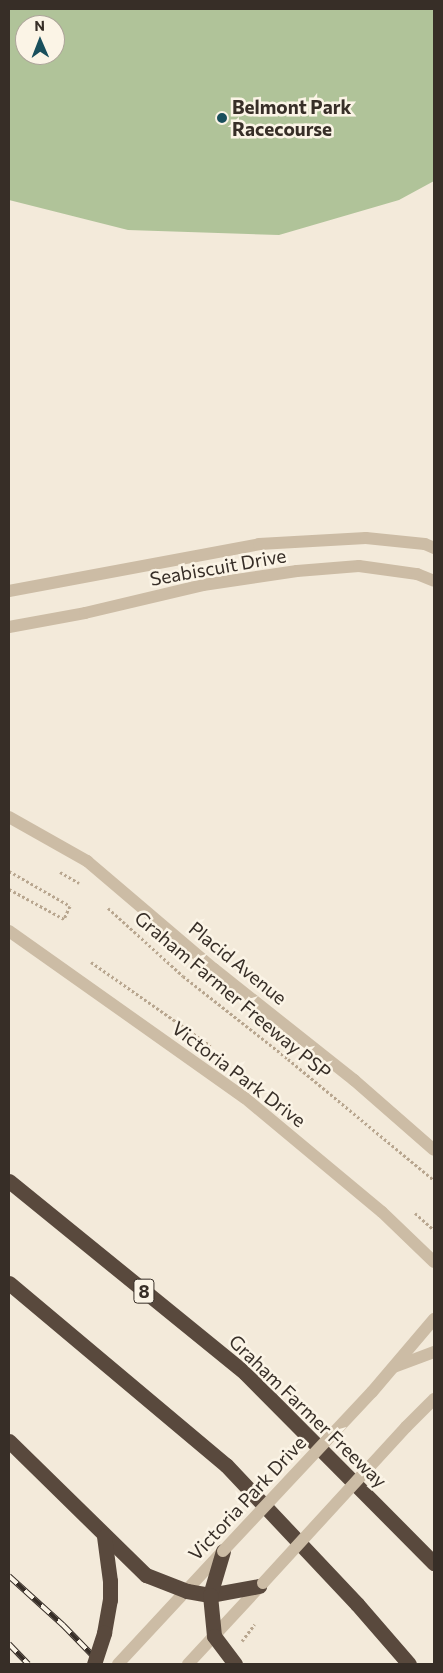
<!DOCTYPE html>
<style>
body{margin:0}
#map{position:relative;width:443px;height:1673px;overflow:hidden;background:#f3eada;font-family:Commissioner,sans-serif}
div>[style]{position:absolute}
.green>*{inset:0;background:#b0c399}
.path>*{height:3px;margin-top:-1.5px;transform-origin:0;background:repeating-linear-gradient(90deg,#b8a68f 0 2.5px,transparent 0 5px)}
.minor>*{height:12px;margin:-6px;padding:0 6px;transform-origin:6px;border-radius:6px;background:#ccbca5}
.tertiary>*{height:12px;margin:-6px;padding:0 6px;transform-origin:6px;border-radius:6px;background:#ccbca5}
.motorway>*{height:15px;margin:-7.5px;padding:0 7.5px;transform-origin:7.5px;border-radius:7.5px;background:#59493d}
.rail>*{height:5.5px;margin-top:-2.75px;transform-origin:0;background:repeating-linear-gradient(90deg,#fbf4e6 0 11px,#372e27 0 22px);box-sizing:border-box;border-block:1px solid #372e27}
.tertiary-bridge>*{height:12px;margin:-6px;padding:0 6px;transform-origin:6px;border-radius:6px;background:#ccbca5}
.motorway-bridge>*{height:15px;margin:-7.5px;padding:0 7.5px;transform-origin:7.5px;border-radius:7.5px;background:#59493d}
.dots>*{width:14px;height:14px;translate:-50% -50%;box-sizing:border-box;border:2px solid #fbf4e6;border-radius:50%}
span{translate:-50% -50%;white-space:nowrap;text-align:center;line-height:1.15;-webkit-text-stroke:5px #fbf4e6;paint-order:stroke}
.shield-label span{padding:1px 4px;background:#fbf4e6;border:1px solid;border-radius:4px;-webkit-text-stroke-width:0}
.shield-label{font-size:18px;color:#372e27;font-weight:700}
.poi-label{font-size:19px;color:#372e27;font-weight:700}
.left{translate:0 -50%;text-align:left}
.street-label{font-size:19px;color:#372e27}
.frame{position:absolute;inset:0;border:10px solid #372e27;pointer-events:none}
.north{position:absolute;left:15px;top:15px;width:50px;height:50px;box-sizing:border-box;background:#fbf4e6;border:1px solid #ada59a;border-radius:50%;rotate:359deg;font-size:14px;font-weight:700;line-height:20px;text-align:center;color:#372e27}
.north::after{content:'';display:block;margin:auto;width:18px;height:22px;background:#194f5c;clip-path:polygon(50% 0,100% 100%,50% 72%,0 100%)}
</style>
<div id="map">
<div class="green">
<i style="clip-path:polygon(evenodd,9px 9px,434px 9px,434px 181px,399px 200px,279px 235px,128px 230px,9px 200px,9px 9px,25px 25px,55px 25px,55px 55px,25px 55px,25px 25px)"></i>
</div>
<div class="path">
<i style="left:9px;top:871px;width:70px;rotate:29.8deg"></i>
<i style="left:70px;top:906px;width:14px;rotate:115deg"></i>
<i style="left:64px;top:919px;width:63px;rotate:-151.4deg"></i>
<i style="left:60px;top:872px;width:22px;rotate:30deg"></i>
<i style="left:108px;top:908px;width:101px;rotate:42.2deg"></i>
<i style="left:183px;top:976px;width:134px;rotate:38.3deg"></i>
<i style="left:288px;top:1059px;width:190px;rotate:39.7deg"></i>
<i style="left:91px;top:962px;width:146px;rotate:35deg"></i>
<i style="left:415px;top:1213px;width:25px;rotate:42deg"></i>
<i style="left:242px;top:1641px;width:21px;rotate:-53deg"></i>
</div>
<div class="minor">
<i style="left:9px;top:817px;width:90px;rotate:29.4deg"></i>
<i style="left:87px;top:861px;width:167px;rotate:40.4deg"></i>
<i style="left:214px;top:969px;width:179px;rotate:38.4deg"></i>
<i style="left:354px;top:1080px;width:106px;rotate:41.2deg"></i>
</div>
<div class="tertiary">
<i style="left:9px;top:591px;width:254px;rotate:-10.6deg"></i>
<i style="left:259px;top:544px;width:107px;rotate:-3.2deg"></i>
<i style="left:366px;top:538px;width:59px;rotate:5.8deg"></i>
<i style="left:425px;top:544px;width:10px;rotate:24deg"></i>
<i style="left:9px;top:627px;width:77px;rotate:-10.4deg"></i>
<i style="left:85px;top:613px;width:121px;rotate:-13.3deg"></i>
<i style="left:203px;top:585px;width:95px;rotate:-8.5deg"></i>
<i style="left:297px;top:571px;width:62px;rotate:-4.6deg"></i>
<i style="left:359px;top:566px;width:59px;rotate:7.9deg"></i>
<i style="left:417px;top:574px;width:18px;rotate:22deg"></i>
<i style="left:9px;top:931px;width:289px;rotate:35.3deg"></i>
<i style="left:245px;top:1098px;width:178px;rotate:39.8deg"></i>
<i style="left:382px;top:1212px;width:72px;rotate:43.9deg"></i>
<i style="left:394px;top:1367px;width:43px;rotate:-20.6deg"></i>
<i style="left:372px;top:1392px;width:96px;rotate:-49.7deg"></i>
<i style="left:406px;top:1427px;width:40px;rotate:-45deg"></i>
<i style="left:118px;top:1664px;width:153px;rotate:-47.1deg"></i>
<i style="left:188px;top:1664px;width:110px;rotate:-47.2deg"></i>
</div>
<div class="motorway">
<i style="left:9px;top:1181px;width:304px;rotate:39.1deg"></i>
<i style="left:245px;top:1373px;width:268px;rotate:45.2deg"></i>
<i style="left:9px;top:1283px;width:283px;rotate:40deg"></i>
<i style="left:226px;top:1465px;width:191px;rotate:46.7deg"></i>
<i style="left:357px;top:1604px;width:79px;rotate:49.1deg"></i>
<i style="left:9px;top:1441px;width:192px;rotate:44.4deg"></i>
<i style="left:146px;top:1575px;width:44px;rotate:21.3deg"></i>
<i style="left:187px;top:1591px;width:23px;rotate:10deg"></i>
<i style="left:210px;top:1595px;width:50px;rotate:-10.4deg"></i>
<i style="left:223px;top:1551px;width:46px;rotate:106.5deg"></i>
<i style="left:210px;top:1595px;width:41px;rotate:84.4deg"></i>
<i style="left:214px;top:1636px;width:35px;rotate:53deg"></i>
<i style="left:104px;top:1633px;width:34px;rotate:-80deg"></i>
<i style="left:110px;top:1600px;width:19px;rotate:-90deg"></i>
<i style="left:110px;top:1581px;width:45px;rotate:-97.6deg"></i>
</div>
<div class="rail">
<i style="left:9px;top:1576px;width:73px;rotate:42.2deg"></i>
<i style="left:63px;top:1625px;width:54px;rotate:45.7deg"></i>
<i style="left:9px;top:1644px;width:28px;rotate:46deg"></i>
</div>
<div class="tertiary-bridge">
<i style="left:223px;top:1551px;width:218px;rotate:-46.9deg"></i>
<i style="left:263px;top:1583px;width:212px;rotate:-47.5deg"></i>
</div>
<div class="motorway-bridge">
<i style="left:94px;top:1664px;width:33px;rotate:-72deg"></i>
</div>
<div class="dots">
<i style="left:222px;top:118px;background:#194f5c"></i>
</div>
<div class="shield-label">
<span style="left:144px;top:1291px">8</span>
</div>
<div class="poi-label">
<span class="left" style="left:232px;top:118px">Belmont Park<br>Racecourse</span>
</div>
<div class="street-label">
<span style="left:218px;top:567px;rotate:-10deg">Seabiscuit Drive</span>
<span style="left:238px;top:963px;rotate:39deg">Placid Avenue</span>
<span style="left:233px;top:995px;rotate:40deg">Graham Farmer Freeway PSP</span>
<span style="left:239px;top:1074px;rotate:37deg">Victoria Park Drive</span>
<span style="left:308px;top:1411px;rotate:44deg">Graham Farmer Freeway</span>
<span style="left:247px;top:1498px;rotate:-47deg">Victoria Park Drive</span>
</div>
<div class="frame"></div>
<div class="north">N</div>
</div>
